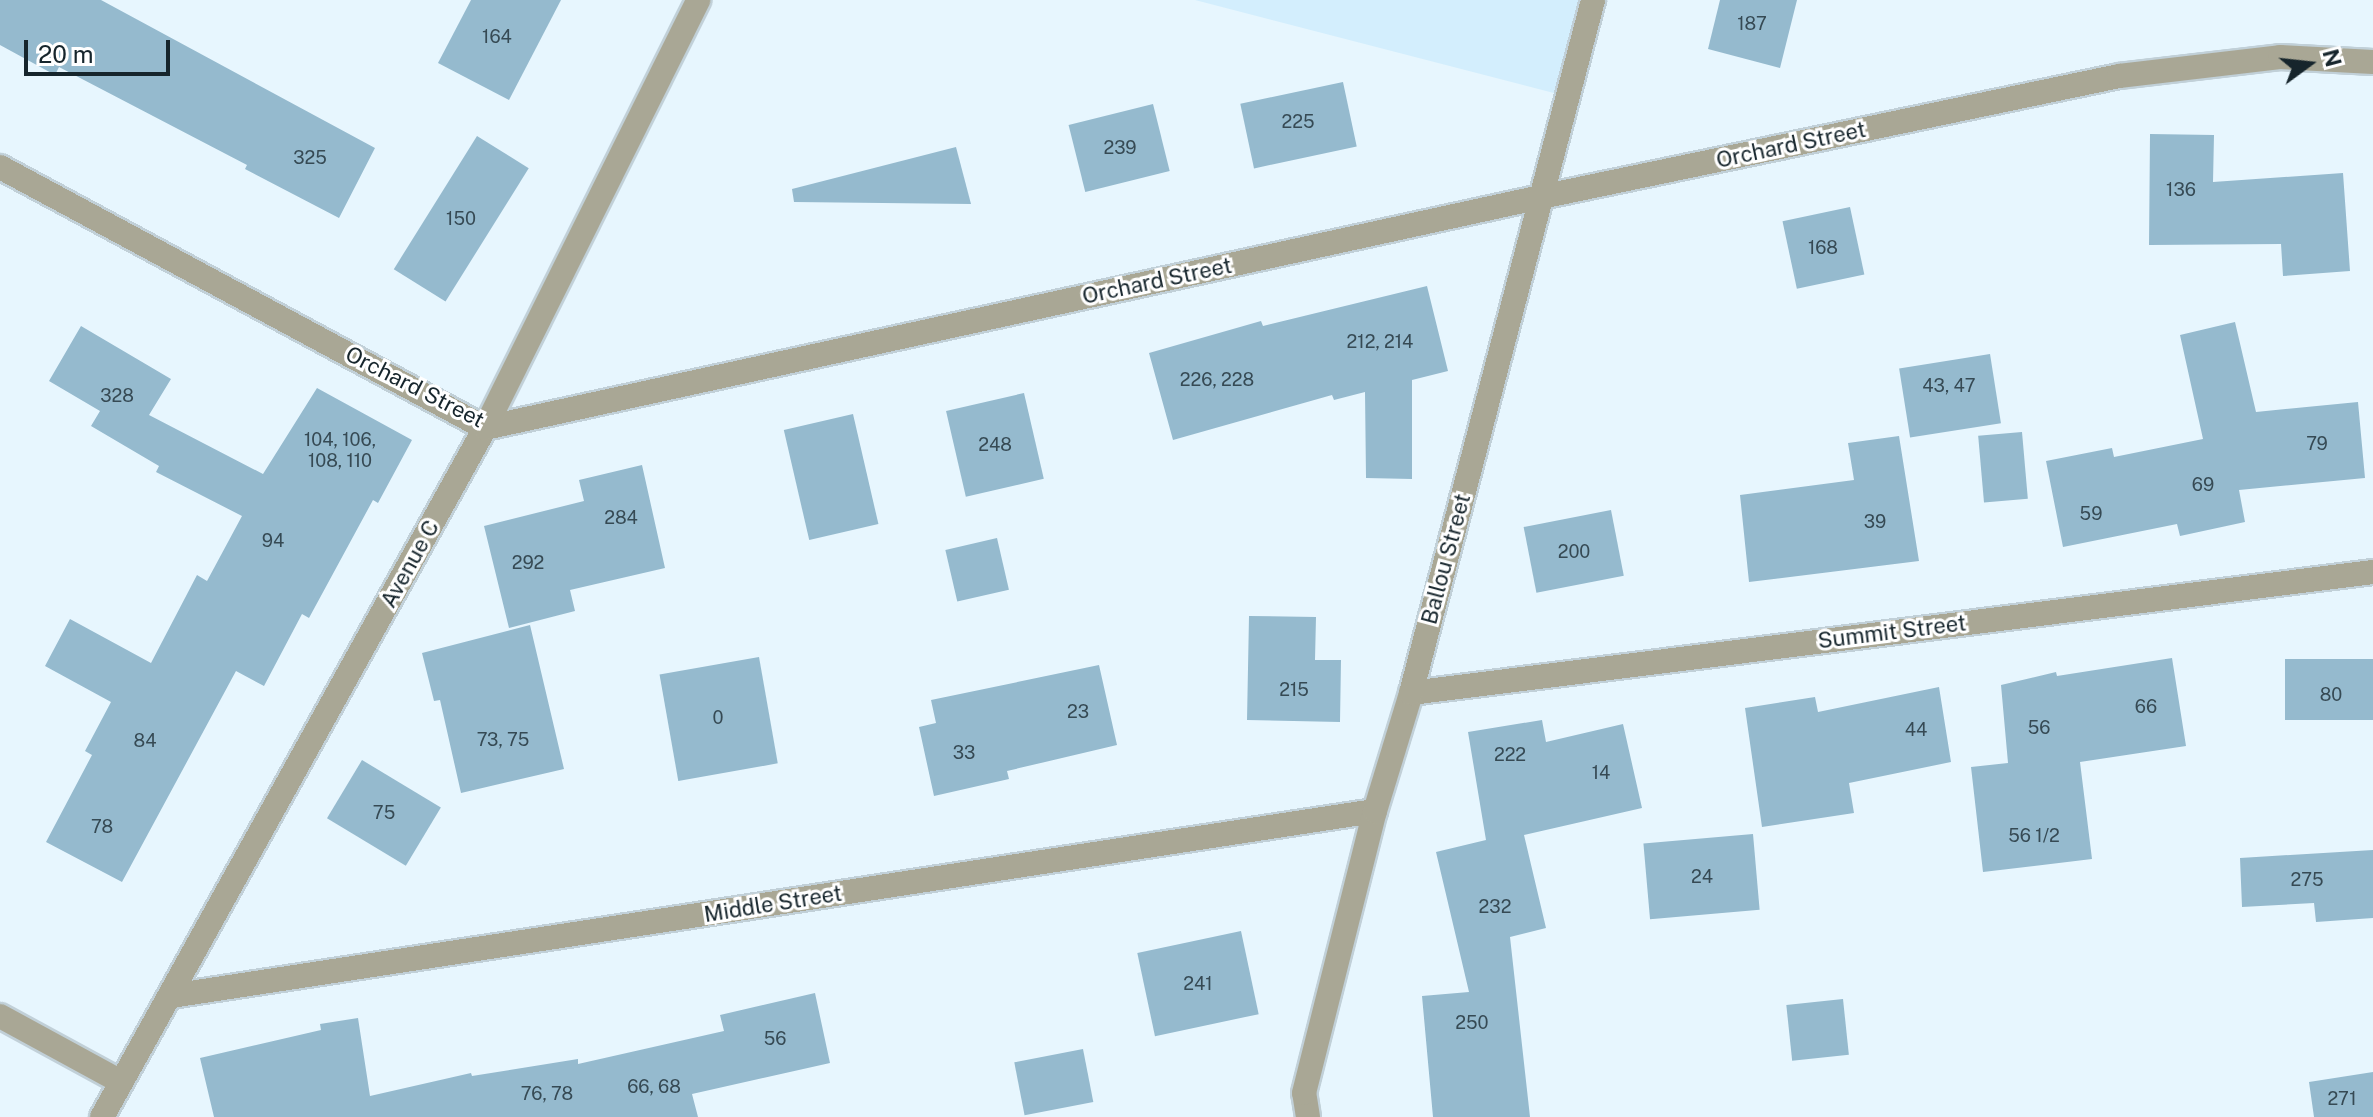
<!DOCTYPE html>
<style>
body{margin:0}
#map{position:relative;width:2373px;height:1117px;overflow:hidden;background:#e7f6fe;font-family:"Public Sans",sans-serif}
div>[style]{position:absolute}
.built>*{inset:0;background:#d3eefd}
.building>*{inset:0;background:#95bace;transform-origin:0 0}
.roads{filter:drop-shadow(2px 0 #c1d0d8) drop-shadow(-2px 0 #c1d0d8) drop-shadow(0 2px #c1d0d8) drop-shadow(0 -2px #c1d0d8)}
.street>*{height:24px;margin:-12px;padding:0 12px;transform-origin:12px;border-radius:12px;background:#a9a795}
span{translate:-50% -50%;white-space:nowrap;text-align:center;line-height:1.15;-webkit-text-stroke:6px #fff;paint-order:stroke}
.number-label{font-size:18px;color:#364a54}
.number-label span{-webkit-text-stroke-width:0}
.street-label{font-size:22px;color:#16252c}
.north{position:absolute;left:2269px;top:24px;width:80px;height:80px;-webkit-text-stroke:6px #fff;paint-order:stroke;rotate:75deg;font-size:22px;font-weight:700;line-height:32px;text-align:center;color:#16252c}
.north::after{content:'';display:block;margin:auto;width:28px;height:36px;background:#16252c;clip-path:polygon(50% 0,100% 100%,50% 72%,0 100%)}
.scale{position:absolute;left:24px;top:40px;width:146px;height:36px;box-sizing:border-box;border:4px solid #16252c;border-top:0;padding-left:10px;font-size:24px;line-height:28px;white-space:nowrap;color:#16252c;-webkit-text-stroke:6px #fff;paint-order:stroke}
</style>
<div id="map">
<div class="built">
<i style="clip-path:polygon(1195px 0,1599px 0,1573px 98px)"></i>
</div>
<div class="building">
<i style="clip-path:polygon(0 0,101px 0,375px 148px,339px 218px,245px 169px,247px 165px,59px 67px,55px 75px,0 45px)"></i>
<i style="clip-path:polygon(471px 0,561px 0,509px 100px,438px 63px)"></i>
<i style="clip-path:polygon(1720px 0,1797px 0,1780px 68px,1708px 49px)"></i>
<i style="left:1343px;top:82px;width:66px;height:105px;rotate:78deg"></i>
<i style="left:1153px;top:104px;width:69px;height:87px;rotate:76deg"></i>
<i style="clip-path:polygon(2150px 134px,2214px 135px,2213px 182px,2343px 173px,2350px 271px,2283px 276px,2281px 244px,2149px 245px)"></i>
<i style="left:477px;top:136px;width:61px;height:157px;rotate:32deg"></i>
<i style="clip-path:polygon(956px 147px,971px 204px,794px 202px,792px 189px)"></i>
<i style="left:1850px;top:207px;width:69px;height:69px;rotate:78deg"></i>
<i style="clip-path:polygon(1427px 286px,1448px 371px,1412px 380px,1412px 479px,1366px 478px,1365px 392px,1334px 400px,1332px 395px,1173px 440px,1149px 353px,1261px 321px,1263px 326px)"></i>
<i style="clip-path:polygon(2235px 322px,2256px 412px,2358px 402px,2365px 478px,2239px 490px,2245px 522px,2180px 536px,2177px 524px,2063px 547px,2046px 461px,2112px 448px,2114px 457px,2203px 439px,2180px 335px)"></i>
<i style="clip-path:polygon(81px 326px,171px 379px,149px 415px,263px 474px,317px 388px,412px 440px,378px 503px,373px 500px,309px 618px,302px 614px,264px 686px,236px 671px,122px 882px,46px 842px,92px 755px,85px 751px,111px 702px,45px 666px,70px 619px,151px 663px,197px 575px,207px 581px,242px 516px,156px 472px,159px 466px,91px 426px,100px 411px,49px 381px)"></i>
<i style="left:1990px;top:354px;width:70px;height:92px;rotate:81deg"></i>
<i style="left:1024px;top:393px;width:88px;height:80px;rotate:77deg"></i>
<i style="left:853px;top:414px;width:113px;height:71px;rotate:77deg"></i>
<i style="left:2022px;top:432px;width:67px;height:44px;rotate:85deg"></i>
<i style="clip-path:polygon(1899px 436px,1919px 561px,1749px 582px,1740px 495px,1854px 480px,1848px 443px)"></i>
<i style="clip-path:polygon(642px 465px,665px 568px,570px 590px,575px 611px,509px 628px,484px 526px,584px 501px,579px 480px)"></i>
<i style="left:1611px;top:510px;width:67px;height:89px;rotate:79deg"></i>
<i style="left:997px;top:538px;width:53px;height:53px;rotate:77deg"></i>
<i style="clip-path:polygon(1249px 616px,1316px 617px,1315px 660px,1341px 660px,1340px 722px,1247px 720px)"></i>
<i style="clip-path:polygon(530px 625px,564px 769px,461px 793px,440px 700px,434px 701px,422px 653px)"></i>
<i style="left:759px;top:657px;width:108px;height:101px;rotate:80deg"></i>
<i style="clip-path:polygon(2172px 658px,2186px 746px,2080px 762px,2092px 859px,1983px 872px,1971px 767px,2008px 763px,2001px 685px,2056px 672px,2057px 676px)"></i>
<i style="left:2373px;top:659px;width:61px;height:88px;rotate:90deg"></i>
<i style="clip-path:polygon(1099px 665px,1117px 745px,1007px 771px,1009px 779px,934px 796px,919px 727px,936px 723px,931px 700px)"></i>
<i style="clip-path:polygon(1939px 687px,1951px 762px,1849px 783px,1854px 813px,1762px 827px,1745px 708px,1815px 697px,1818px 712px)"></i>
<i style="clip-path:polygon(1542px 720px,1546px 742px,1623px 724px,1642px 808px,1524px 835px,1546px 928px,1510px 937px,1530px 1117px,1433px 1117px,1422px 996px,1469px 992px,1436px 852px,1486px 840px,1468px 732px)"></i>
<i style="left:362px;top:760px;width:92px;height:68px;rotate:31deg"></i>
<i style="left:1753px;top:834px;width:76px;height:110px;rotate:85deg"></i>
<i style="clip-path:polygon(2373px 850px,2373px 918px,2316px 922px,2314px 903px,2242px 907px,2240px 858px)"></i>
<i style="left:1241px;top:931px;width:85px;height:106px;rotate:78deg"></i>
<i style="clip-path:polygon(815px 993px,830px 1063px,692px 1094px,698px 1117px,214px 1117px,200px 1058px,321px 1030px,320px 1024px,358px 1018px,370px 1096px,471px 1073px,472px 1076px,578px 1059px,578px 1064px,724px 1031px,720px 1015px)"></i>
<i style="left:1843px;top:999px;width:56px;height:57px;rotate:84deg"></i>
<i style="left:1083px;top:1049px;width:54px;height:70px;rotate:79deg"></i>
<i style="clip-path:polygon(2373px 1072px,2373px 1117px,2314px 1117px,2309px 1082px)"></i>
</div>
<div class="roads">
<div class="street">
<i style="left:0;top:167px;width:551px;rotate:28.29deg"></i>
<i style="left:485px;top:428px;width:1081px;rotate:-12.34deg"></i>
<i style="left:1541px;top:197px;width:591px;rotate:-11.82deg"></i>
<i style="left:2119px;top:76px;width:162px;rotate:-6.7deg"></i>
<i style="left:2280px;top:57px;width:93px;rotate:3.1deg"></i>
<i style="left:1411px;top:693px;width:970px;rotate:-7.17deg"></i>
<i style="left:171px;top:996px;width:1218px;rotate:-8.74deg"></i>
<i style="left:0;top:1016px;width:138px;rotate:28.6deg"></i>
<i style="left:102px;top:1117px;width:788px;rotate:-60.93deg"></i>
<i style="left:485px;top:428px;width:478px;rotate:-63.5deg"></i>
<i style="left:1308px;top:1117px;width:24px;rotate:-99deg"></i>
<i style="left:1304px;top:1093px;width:291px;rotate:-75.9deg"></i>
<i style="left:1375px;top:811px;width:123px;rotate:-73deg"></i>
<i style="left:1411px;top:693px;width:717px;rotate:-75.28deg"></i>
</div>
</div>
<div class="number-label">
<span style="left:1752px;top:24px">187</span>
<span style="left:497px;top:37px">164</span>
<span style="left:1298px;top:122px">225</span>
<span style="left:1120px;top:148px">239</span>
<span style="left:310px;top:158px">325</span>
<span style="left:2181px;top:190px">136</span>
<span style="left:461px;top:219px">150</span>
<span style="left:1823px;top:248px">168</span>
<span style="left:1380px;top:342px">212, 214</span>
<span style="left:1217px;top:380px">226, 228</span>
<span style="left:1949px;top:386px">43, 47</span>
<span style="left:117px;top:396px">328</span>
<span style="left:340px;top:451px">104, 106,<br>108, 110</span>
<span style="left:2317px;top:444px">79</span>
<span style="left:995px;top:445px">248</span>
<span style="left:2203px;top:485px">69</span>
<span style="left:2091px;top:514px">59</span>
<span style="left:621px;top:518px">284</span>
<span style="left:1875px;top:522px">39</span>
<span style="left:273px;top:541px">94</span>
<span style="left:1574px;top:552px">200</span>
<span style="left:528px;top:563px">292</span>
<span style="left:1294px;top:690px">215</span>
<span style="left:2331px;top:695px">80</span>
<span style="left:2146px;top:707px">66</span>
<span style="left:1078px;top:712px">23</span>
<span style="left:718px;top:718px">0</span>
<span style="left:2039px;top:728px">56</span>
<span style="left:1916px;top:730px">44</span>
<span style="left:503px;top:740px">73, 75</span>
<span style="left:145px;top:741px">84</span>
<span style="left:964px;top:753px">33</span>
<span style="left:1510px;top:755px">222</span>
<span style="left:1601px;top:773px">14</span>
<span style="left:384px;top:813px">75</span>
<span style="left:102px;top:827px">78</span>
<span style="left:2034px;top:836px">56 1/2</span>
<span style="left:1702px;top:877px">24</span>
<span style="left:2307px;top:880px">275</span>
<span style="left:1495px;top:907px">232</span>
<span style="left:1198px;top:984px">241</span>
<span style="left:1472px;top:1023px">250</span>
<span style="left:775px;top:1039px">56</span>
<span style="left:654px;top:1087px">66, 68</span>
<span style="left:547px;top:1094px">76, 78</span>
<span style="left:2342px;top:1099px">271</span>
</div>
<div class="street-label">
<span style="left:1791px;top:145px;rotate:-12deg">Orchard Street</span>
<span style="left:1157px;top:281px;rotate:-12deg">Orchard Street</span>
<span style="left:415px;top:387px;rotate:27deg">Orchard Street</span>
<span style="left:1446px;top:559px;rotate:-75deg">Ballou Street</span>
<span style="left:410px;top:564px;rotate:-61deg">Avenue C</span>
<span style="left:1892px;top:632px;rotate:-7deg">Summit Street</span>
<span style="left:773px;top:904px;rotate:-9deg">Middle Street</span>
</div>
<div class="north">N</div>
<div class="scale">20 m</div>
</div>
